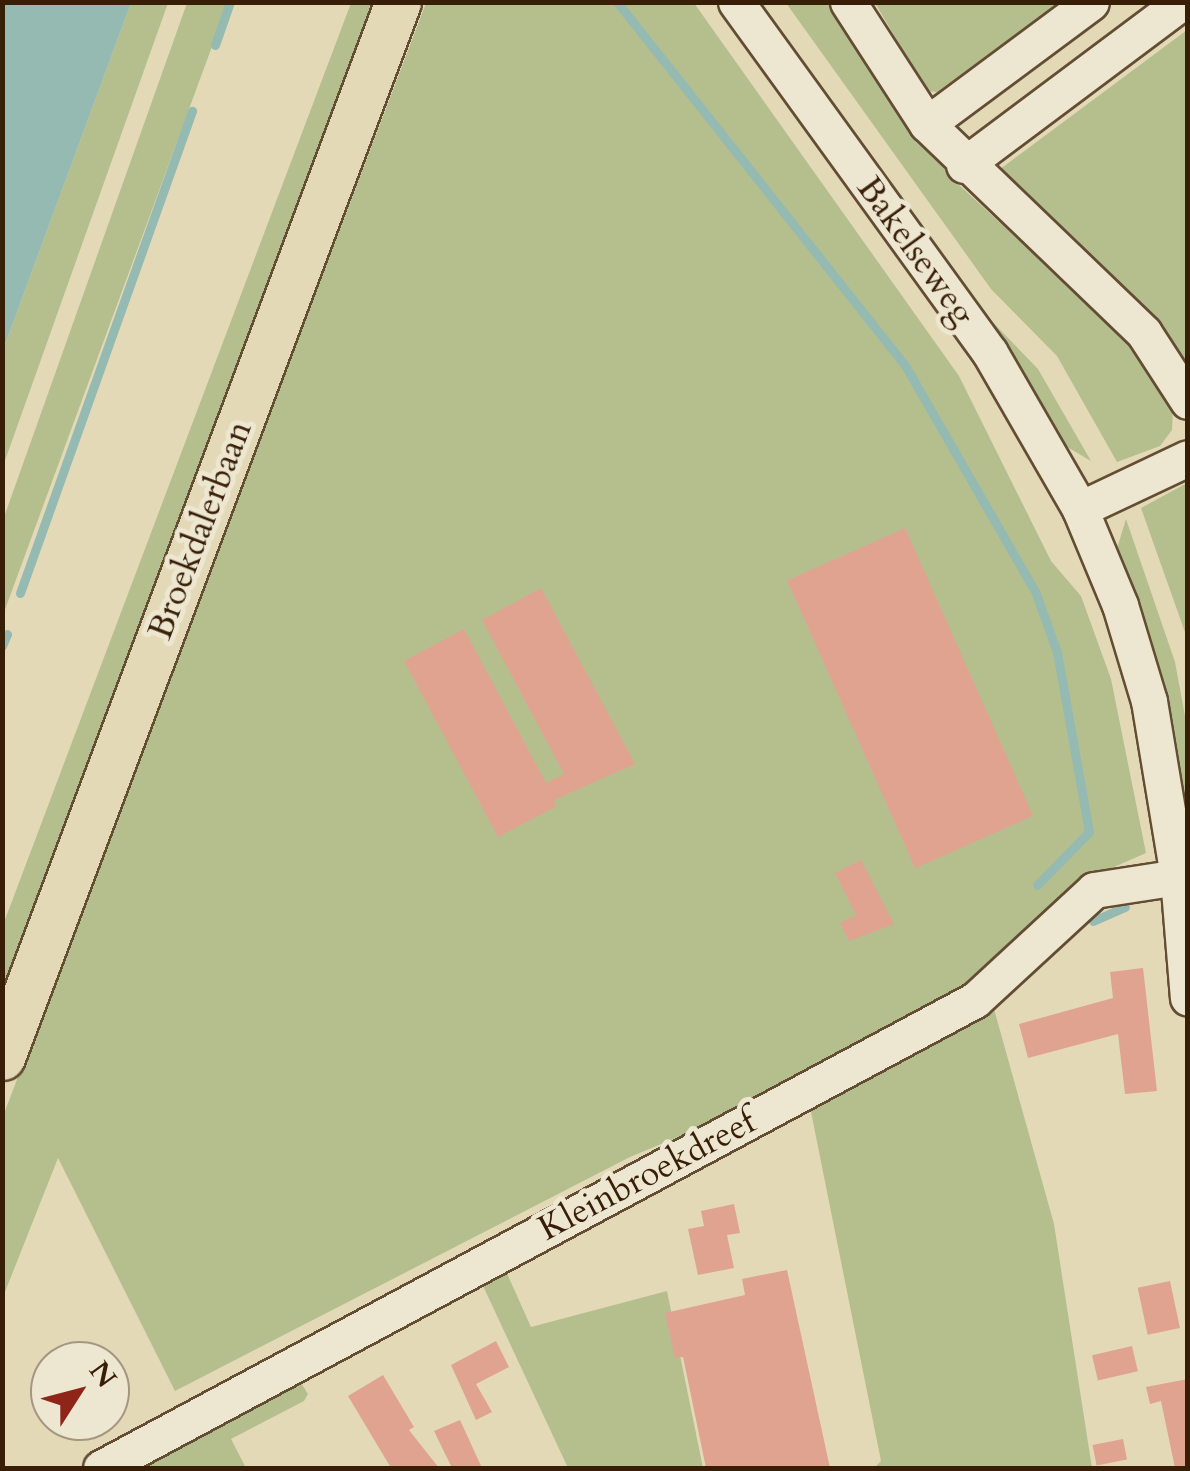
<!DOCTYPE html>
<style>
body{margin:0}
#map{position:relative;width:1190px;height:1471px;overflow:hidden;background:#e3d9b7;font-family:Cardo,serif}
div>[style]{position:absolute}
.green>*{inset:0;background:#b5bf8e}
.water>*{inset:0;background:#95bab2}
.stream>*{height:9px;margin:-4.5px;padding:0 4.5px;transform-origin:4.5px;border-radius:4.5px;background:#95bab2}
.building>*{inset:0;background:#e0a390;transform-origin:0 0}
.roads{filter:drop-shadow(2px 0 #634d33) drop-shadow(-2px 0 #634d33) drop-shadow(0 2px #634d33) drop-shadow(0 -2px #634d33)}
.minor>*{height:35px;margin:-17.5px;padding:0 17.5px;transform-origin:17.5px;border-radius:17.5px;background:#ede6d0}
.major>*{height:45px;margin:-22.5px;padding:0 22.5px;transform-origin:22.5px;border-radius:22.5px;background:#e3d9b7}
span{translate:-50% -50%;white-space:nowrap;text-align:center;line-height:1.15;-webkit-text-stroke:10px #ede6d0;paint-order:stroke}
.street-label{font-size:35px;color:#381e07}
.frame{position:absolute;inset:0;border:5px solid #381e07;pointer-events:none}
.north{position:absolute;left:30px;top:1341px;width:100px;height:100px;box-sizing:border-box;background:#ede6d0;border:2px solid #a59680;border-radius:50%;rotate:54deg;font-size:28px;font-weight:700;line-height:40px;text-align:center;color:#381e07}
.north::after{content:'';display:block;margin:auto;width:35px;height:45px;background:#8f2418;clip-path:polygon(50% 0,100% 100%,50% 72%,0 100%)}
</style>
<div id="map">
<div class="green">
<i style="clip-path:polygon(131px 3px,168px 3px,2px 469px,3px 350px)"></i>
<i style="clip-path:polygon(187px 3px,228px 3px,3px 615px,3px 520px)"></i>
<i style="clip-path:polygon(351px 3px,383px 3px,2px 1000px,3px 925px)"></i>
<i style="clip-path:polygon(426px 3px,694px 3px,959px 376px,1051px 561px,1081px 596px,1111px 679px,1146px 853px,1098px 874px,950px 996px,728px 1116px,630px 1157px,175px 1391px,58px 1158px,3px 1297px,2px 1119px)"></i>
<i style="clip-path:polygon(786px 3px,830px 3px,917px 138px,956px 182px,1144px 356px,1173px 406px,1172px 430px,1160px 446px,1117px 462px,1057px 356px,991px 289px)"></i>
<i style="clip-path:polygon(875px 3px,1058px 3px,937px 92px,927px 91px)"></i>
<i style="clip-path:polygon(1187px 30px,1187px 366px,1147px 312px,996px 172px)"></i>
<i style="clip-path:polygon(976px 305px,1038px 369px,1091px 461px,1062px 444px)"></i>
<i style="clip-path:polygon(1187px 483px,1188px 483px,1187px 638px,1141px 508px)"></i>
<i style="clip-path:polygon(1126px 519px,1175px 662px,1187px 727px,1187px 846px,1115px 555px)"></i>
<i style="clip-path:polygon(994px 1009px,1054px 1224px,1092px 1468px,874px 1468px,881px 1461px,809px 1102px)"></i>
<i style="clip-path:polygon(501px 1260px,531px 1327px,667px 1291px,703px 1468px,568px 1468px,477px 1273px)"></i>
<i style="clip-path:polygon(296px 1375px,308px 1394px,304px 1401px,231px 1439px,246px 1468px,98px 1468px)"></i>
</div>
<div class="water">
<i style="clip-path:polygon(3px 2px,131px 3px,3px 350px,2px 3px)"></i>
</div>
<div class="stream">
<i style="left:617px;top:2px;width:466px;rotate:51.6deg"></i>
<i style="left:906px;top:367px;width:258px;rotate:60.1deg"></i>
<i style="left:1035px;top:591px;width:65px;rotate:70.2deg"></i>
<i style="left:1057px;top:652px;width:183px;rotate:79.9deg"></i>
<i style="left:1089px;top:832px;width:74px;rotate:134.5deg"></i>
<i style="left:215px;top:45px;width:46px;rotate:-70.8deg"></i>
<i style="left:20px;top:593px;width:512px;rotate:-70.36deg"></i>
<i style="left:2px;top:646px;width:13px;rotate:-67deg"></i>
<i style="left:1093px;top:921px;width:35px;rotate:-24deg"></i>
</div>
<div class="building">
<i style="left:905px;top:528px;width:315px;height:129px;rotate:66deg"></i>
<i style="clip-path:polygon(541px 588px,635px 764px,554px 800px,557px 806px,498px 837px,404px 661px,464px 629px,546px 783px,564px 774px,482px 620px)"></i>
<i style="clip-path:polygon(861px 860px,894px 924px,849px 941px,840px 923px,856px 915px,835px 873px)"></i>
<i style="clip-path:polygon(1143px 968px,1157px 1091px,1125px 1094px,1118px 1034px,1028px 1058px,1019px 1024px,1113px 998px,1110px 972px)"></i>
<i style="clip-path:polygon(734px 1204px,740px 1233px,727px 1235px,734px 1268px,698px 1275px,688px 1229px,704px 1226px,701px 1211px)"></i>
<i style="clip-path:polygon(787px 1270px,830px 1468px,706px 1468px,683px 1357px,675px 1358px,665px 1313px,745px 1295px,742px 1279px)"></i>
<i style="left:1170px;top:1281px;width:48px;height:33px;rotate:78deg"></i>
<i style="clip-path:polygon(496px 1341px,509px 1367px,476px 1384px,492px 1412px,476px 1420px,451px 1365px)"></i>
<i style="left:1132px;top:1346px;width:26px;height:41px;rotate:77deg"></i>
<i style="clip-path:polygon(383px 1375px,414px 1427px,409px 1430px,439px 1468px,391px 1468px,348px 1396px)"></i>
<i style="clip-path:polygon(1188px 1379px,1188px 1468px,1175px 1468px,1161px 1401px,1150px 1404px,1146px 1387px)"></i>
<i style="clip-path:polygon(460px 1420px,482px 1468px,452px 1468px,434px 1431px)"></i>
<i style="left:1123px;top:1439px;width:21px;height:31px;rotate:79deg"></i>
</div>
<div class="roads">
<div class="minor">
<i style="left:736px;top:2px;width:433px;rotate:54.1deg"></i>
<i style="left:990px;top:353px;width:180px;rotate:60deg"></i>
<i style="left:1080px;top:509px;width:104px;rotate:67.4deg"></i>
<i style="left:1120px;top:605px;width:100px;rotate:73.2deg"></i>
<i style="left:1149px;top:701px;width:178px;rotate:80.6deg"></i>
<i style="left:1178px;top:877px;width:121px;rotate:85.3deg"></i>
<i style="left:848px;top:2px;width:145px;rotate:57.1deg"></i>
<i style="left:927px;top:124px;width:301px;rotate:43.9deg"></i>
<i style="left:1144px;top:333px;width:81px;rotate:57.1deg"></i>
<i style="left:927px;top:124px;width:204px;rotate:-36.6deg"></i>
<i style="left:964px;top:165px;width:272px;rotate:-36.8deg"></i>
<i style="left:1080px;top:509px;width:119px;rotate:-25.3deg"></i>
<i style="left:101px;top:1468px;width:991px;rotate:-28.17deg"></i>
<i style="left:975px;top:1000px;width:162px;rotate:-42.7deg"></i>
<i style="left:1094px;top:890px;width:85px;rotate:-8.8deg"></i>
</div>
<div class="major">
<i style="left:2px;top:1057px;width:1127px;rotate:-69.43deg"></i>
</div>
</div>
<div class="street-label">
<span style="left:916px;top:251px;rotate:54deg">Bakelseweg</span>
<span style="left:200px;top:530px;rotate:-69deg">Broekdalerbaan</span>
<span style="left:647px;top:1175px;rotate:-28deg">Kleinbroekdreef</span>
</div>
<div class="frame"></div>
<div class="north">N</div>
</div>
